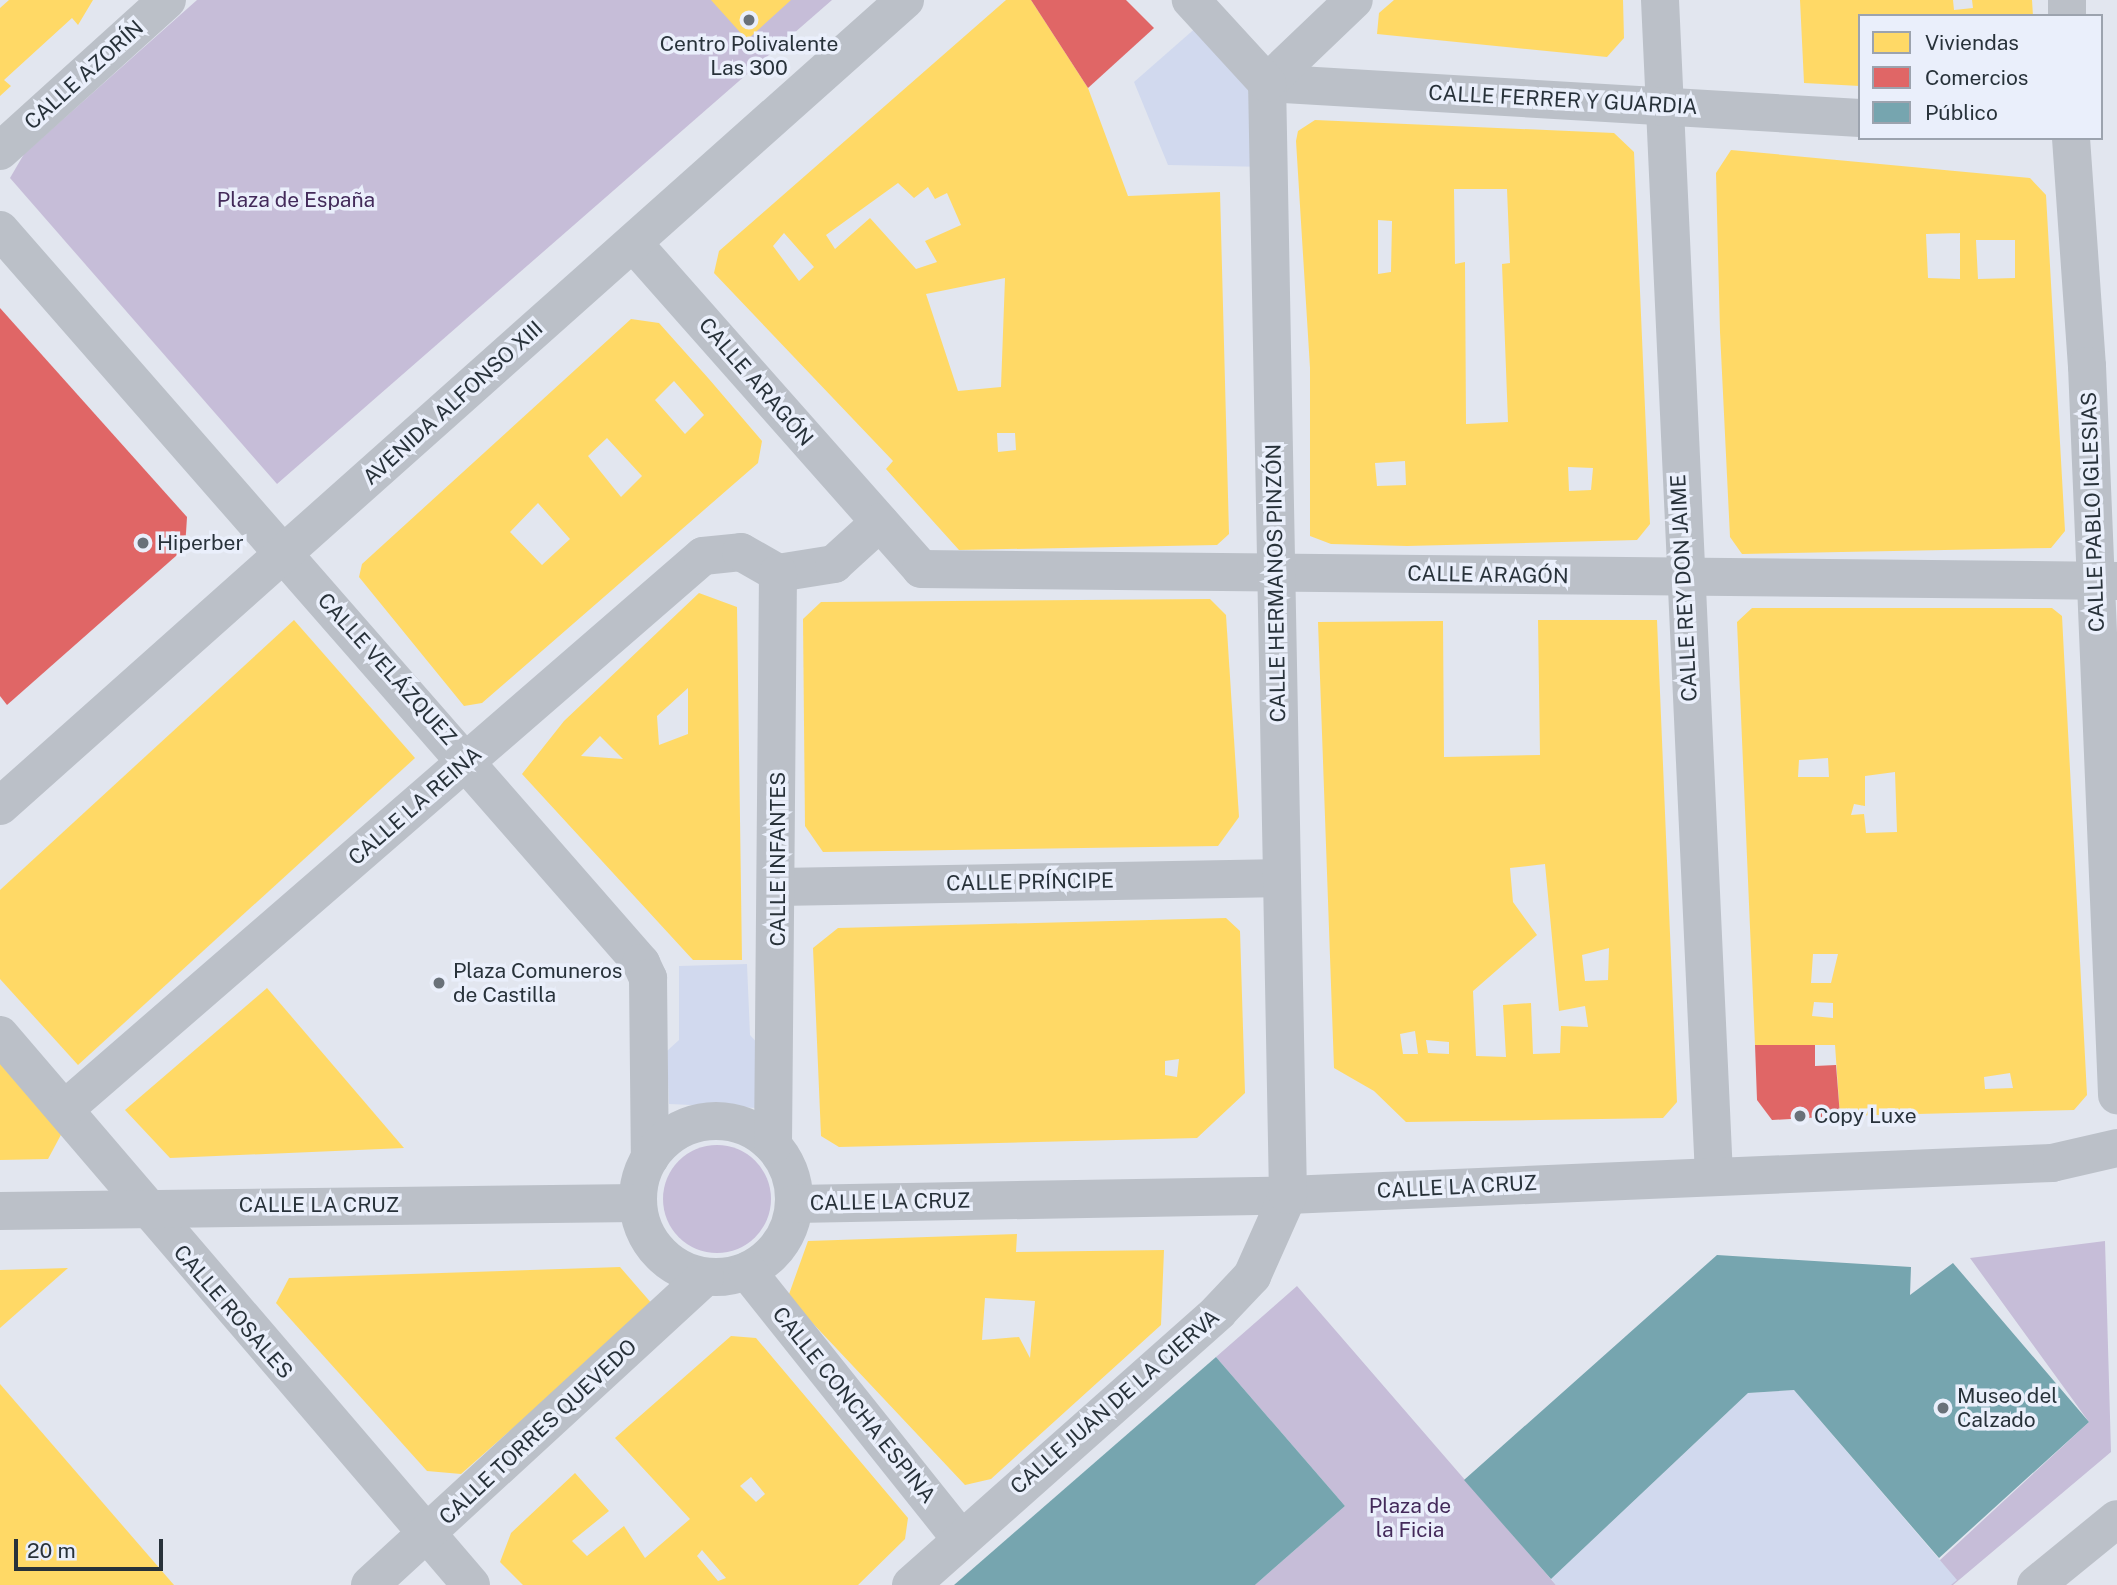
<!DOCTYPE html>
<meta charset="utf-8">
<style>
body{margin:0}
#map{position:relative;width:2117px;height:1585px;overflow:hidden;background:#e2e6ef;font-family:"Public Sans",sans-serif}
div>[style]{position:absolute}
.green>*{inset:0;background:#c6bdd8}
.round{border-radius:50%}
.plaza>*{inset:0;background:#d1d9ee}
.homes>*{inset:0;background:#ffd966}
.shops>*{inset:0;background:#e06666}
.public>*{inset:0;background:#76a5af}
.minor>*{height:38px;margin:-19px;padding:0 19px;transform-origin:19px;border-radius:19px;background:#bbc0c8}
.minor>.ring{margin:-19px;padding:0;box-sizing:content-box;background:none;border:38px solid #bbc0c8;border-radius:50%}
.dots>*{width:19px;height:19px;translate:-50% -50%;box-sizing:border-box;border:4px solid #eaeffb;border-radius:50%}
span{translate:-50% -50%;white-space:nowrap;text-align:center;line-height:1.15;-webkit-text-stroke:7px #eaeffb;paint-order:stroke}
.poi-label{font-size:21px;color:#28323a}
.left{translate:0 -50%;text-align:left}
.street-label{font-size:21px;color:#28323a}
.park-label{font-size:21px;color:#432a5a}
.legend{position:absolute;left:1858px;top:14px;width:245px;height:126px;box-sizing:border-box;background:#eaeffb;border:2px solid #9ca3ae;margin:0;padding:9px 12px;list-style:none;font-size:21px;color:#28323a}
.legend li{display:flex;align-items:center;gap:14px;height:35px}
.legend b{width:35px;border:2px solid #9ca3ae}
.scale{position:absolute;left:14px;top:1539px;width:149px;height:32px;box-sizing:border-box;border:4px solid #28323a;border-top:0;padding-left:9px;font-size:21px;line-height:24px;white-space:nowrap;color:#28323a;-webkit-text-stroke:5px #eaeffb;paint-order:stroke}
</style>
<div id="map">
<div class="green">
<i style="clip-path:polygon(197px 0,832px 0,277px 484px,10px 178px,24px 154px)"></i>
<i class="round" style="left:663px;top:1145px;width:108px;height:108px"></i>
<i style="clip-path:polygon(2105px 1241px,2111px 1452px,1953px 1585px,1913px 1585px,2089px 1422px,1970px 1258px)"></i>
<i style="clip-path:polygon(1297px 1286px,1556px 1585px,1255px 1585px,1345px 1506px,1216px 1357px)"></i>
</div>
<div class="plaza">
<i style="clip-path:polygon(1207px 18px,1267px 83px,1268px 167px,1168px 165px,1134px 82px)"></i>
<i style="clip-path:polygon(747px 964px,750px 1035px,761px 1047px,758px 1108px,669px 1104px,667px 1051px,679px 1040px,679px 966px)"></i>
<i style="clip-path:polygon(1794px 1390px,1957px 1580px,1951px 1585px,1556px 1585px,1551px 1579px,1748px 1393px)"></i>
</div>
<div class="homes">
<i style="clip-path:polygon(9px 0,93px 0,78px 25px,72px 18px,4px 80px,11px 86px,0 96px,0 8px)"></i>
<i style="clip-path:polygon(711px 0,791px 0,747px 40px)"></i>
<i style="clip-path:polygon(evenodd,1006px 0,1031px 0,1088px 88px,1128px 196px,1220px 192px,1229px 534px,1217px 545px,959px 550px,886px 469px,893px 461px,714px 273px,719px 251px,1006px 0,898px 183px,914px 198px,928px 187px,935px 199px,947px 193px,961px 225px,925px 241px,937px 262px,916px 269px,870px 218px,835px 249px,826px 235px,898px 183px,1006px 0,784px 233px,814px 267px,799px 281px,773px 246px,784px 233px,1006px 0,1005px 278px,1001px 387px,958px 391px,926px 294px,1005px 278px,1006px 0,997px 433px,1015px 433px,1016px 450px,998px 452px,997px 433px)"></i>
<i style="clip-path:polygon(1394px 0,1623px 0,1624px 38px,1607px 57px,1377px 34px,1379px 13px)"></i>
<i style="clip-path:polygon(1800px 0,1953px 0,1954px 10px,1973px 8px,1972px 0,2032px 0,2033px 16px,1860px 16px,1860px 86px,1804px 83px)"></i>
<i style="clip-path:polygon(evenodd,1315px 120px,1614px 133px,1634px 152px,1650px 524px,1637px 540px,1407px 546px,1331px 544px,1310px 536px,1310px 368px,1296px 141px,1298px 131px,1315px 120px,1454px 189px,1507px 189px,1510px 263px,1502px 264px,1508px 422px,1466px 424px,1465px 262px,1455px 264px,1454px 189px,1315px 120px,1378px 220px,1392px 221px,1391px 272px,1378px 274px,1378px 220px,1315px 120px,1405px 461px,1406px 485px,1377px 486px,1375px 463px,1405px 461px,1315px 120px,1568px 467px,1593px 468px,1591px 490px,1569px 491px,1568px 467px)"></i>
<i style="clip-path:polygon(evenodd,1731px 150px,2030px 178px,2046px 195px,2065px 531px,2051px 548px,1742px 554px,1730px 537px,1720px 332px,1716px 173px,1731px 150px,1960px 233px,1960px 279px,1928px 278px,1926px 234px,1960px 233px,1731px 150px,1976px 240px,2015px 240px,2015px 278px,1978px 279px,1976px 240px)"></i>
<i style="clip-path:polygon(evenodd,631px 319px,659px 323px,709px 379px,762px 441px,758px 463px,482px 703px,464px 706px,359px 577px,362px 564px,631px 319px,674px 381px,704px 415px,685px 434px,655px 400px,674px 381px,631px 319px,607px 438px,642px 476px,621px 497px,588px 456px,607px 438px,631px 319px,538px 503px,570px 539px,542px 565px,510px 532px,538px 503px)"></i>
<i style="clip-path:polygon(evenodd,699px 593px,737px 607px,742px 960px,693px 960px,522px 774px,564px 721px,699px 593px,688px 688px,688px 734px,659px 745px,657px 716px,688px 688px,699px 593px,600px 736px,623px 759px,581px 756px,600px 736px)"></i>
<i style="clip-path:polygon(1210px 599px,1226px 615px,1239px 817px,1218px 846px,823px 852px,805px 826px,803px 619px,821px 602px)"></i>
<i style="clip-path:polygon(evenodd,1752px 608px,2052px 608px,2062px 616px,2087px 1095px,2074px 1110px,1840px 1116px,1835px 1045px,1755px 1045px,1737px 622px,1752px 608px,1828px 758px,1829px 777px,1798px 777px,1799px 760px,1828px 758px,1752px 608px,1895px 772px,1897px 832px,1866px 833px,1864px 814px,1851px 815px,1854px 804px,1865px 806px,1865px 776px,1895px 772px,1752px 608px,1813px 954px,1838px 954px,1831px 983px,1811px 983px,1813px 954px,1752px 608px,1814px 1002px,1833px 1003px,1833px 1018px,1812px 1016px,1814px 1002px,1752px 608px,2010px 1073px,2013px 1088px,1985px 1089px,1984px 1077px,2010px 1073px)"></i>
<i style="clip-path:polygon(294px 620px,415px 758px,78px 1065px,0 979px,0 890px)"></i>
<i style="clip-path:polygon(evenodd,1538px 620px,1657px 620px,1677px 1102px,1663px 1118px,1406px 1122px,1374px 1091px,1334px 1068px,1318px 622px,1443px 621px,1444px 757px,1540px 755px,1538px 620px,1545px 864px,1559px 1011px,1585px 1006px,1588px 1027px,1561px 1026px,1560px 1053px,1533px 1054px,1531px 1003px,1503px 1005px,1506px 1057px,1476px 1056px,1473px 991px,1537px 935px,1513px 902px,1510px 868px,1545px 864px,1538px 620px,1609px 948px,1608px 980px,1585px 981px,1582px 955px,1609px 948px,1538px 620px,1415px 1031px,1418px 1054px,1403px 1054px,1400px 1034px,1415px 1031px,1538px 620px,1426px 1040px,1449px 1042px,1449px 1054px,1428px 1053px,1426px 1040px)"></i>
<i style="clip-path:polygon(evenodd,1226px 918px,1240px 931px,1245px 1093px,1197px 1138px,839px 1147px,821px 1136px,813px 948px,838px 928px,1226px 918px,1179px 1059px,1177px 1077px,1165px 1075px,1165px 1061px,1179px 1059px)"></i>
<i style="clip-path:polygon(267px 988px,404px 1148px,170px 1158px,125px 1110px)"></i>
<i style="clip-path:polygon(0 1063px,63px 1131px,48px 1159px,0 1160px)"></i>
<i style="clip-path:polygon(evenodd,1017px 1234px,1016px 1252px,1164px 1250px,1161px 1325px,991px 1479px,965px 1485px,788px 1297px,808px 1241px,1017px 1234px,985px 1298px,1035px 1301px,1030px 1358px,1019px 1337px,982px 1340px,985px 1298px)"></i>
<i style="clip-path:polygon(620px 1267px,653px 1305px,461px 1474px,427px 1471px,276px 1303px,289px 1278px)"></i>
<i style="clip-path:polygon(68px 1268px,0 1328px,0 1270px)"></i>
<i style="clip-path:polygon(evenodd,731px 1336px,756px 1338px,908px 1518px,905px 1539px,858px 1585px,523px 1585px,500px 1562px,511px 1533px,575px 1473px,609px 1511px,572px 1541px,587px 1556px,624px 1526px,645px 1558px,690px 1519px,615px 1438px,731px 1336px,751px 1477px,765px 1494px,756px 1502px,740px 1486px,751px 1477px,731px 1336px,702px 1550px,726px 1578px,718px 1581px,697px 1556px,702px 1550px)"></i>
<i style="clip-path:polygon(0 1384px,174px 1585px,0 1585px)"></i>
</div>
<div class="shops">
<i style="clip-path:polygon(1031px 0,1126px 0,1154px 28px,1088px 88px)"></i>
<i style="clip-path:polygon(0 308px,187px 517px,185px 548px,7px 705px,0 696px)"></i>
<i style="clip-path:polygon(1755px 1045px,1815px 1045px,1815px 1066px,1836px 1065px,1840px 1116px,1772px 1120px,1757px 1100px)"></i>
</div>
<div class="public">
<i style="clip-path:polygon(1717px 1255px,1911px 1267px,1910px 1295px,1953px 1263px,2089px 1422px,1939px 1558px,1794px 1390px,1748px 1393px,1551px 1579px,1464px 1480px)"></i>
<i style="clip-path:polygon(1216px 1357px,1345px 1506px,1255px 1585px,954px 1585px)"></i>
</div>
<div class="minor">
<i style="left:1660px;top:0;width:1177px;rotate:87.37deg"></i>
<i style="left:2067px;top:0;width:16px;rotate:90deg"></i>
<i style="left:1267px;top:83px;width:594px;rotate:3.38deg"></i>
<i style="left:1267px;top:83px;width:120px;rotate:-43.7deg"></i>
<i style="left:2071px;top:138px;width:229px;rotate:86deg"></i>
<i style="left:2087px;top:366px;width:730px;rotate:87.64deg"></i>
<i style="left:0;top:151px;width:225px;rotate:-42.1deg"></i>
<i style="left:0;top:230px;width:974px;rotate:48.83deg"></i>
<i style="left:641px;top:963px;width:17px;rotate:65deg"></i>
<i style="left:648px;top:978px;width:180px;rotate:89.4deg"></i>
<i style="left:633px;top:243px;width:435px;rotate:48.5deg"></i>
<i style="left:921px;top:569px;width:1196px;rotate:0.57deg"></i>
<i style="left:778px;top:573px;width:57px;rotate:-9.1deg"></i>
<i style="left:834px;top:564px;width:62px;rotate:-42.4deg"></i>
<i style="left:0;top:806px;width:1212px;rotate:-41.69deg"></i>
<i style="left:778px;top:887px;width:504px;rotate:-1.02deg"></i>
<i style="left:0;top:1035px;width:724px;rotate:49.42deg"></i>
<i style="left:66px;top:1108px;width:843px;rotate:-40.91deg"></i>
<i style="left:703px;top:556px;width:38px;rotate:-6deg"></i>
<i style="left:741px;top:552px;width:43px;rotate:29.6deg"></i>
<i class="ring" style="left:638px;top:1121px;width:118px;height:118px"></i>
<i style="left:773px;top:1145px;width:572px;rotate:-89.5deg"></i>
<i style="left:794px;top:1204px;width:494px;rotate:-1deg"></i>
<i style="left:1288px;top:1195px;width:765px;rotate:-2.4deg"></i>
<i style="left:2052px;top:1163px;width:67px;rotate:-13deg"></i>
<i style="left:0;top:1211px;width:638px;rotate:-0.72deg"></i>
<i style="left:747px;top:1271px;width:342px;rotate:51.4deg"></i>
<i style="left:370px;top:1585px;width:455px;rotate:-42.6deg"></i>
<i style="left:911px;top:1585px;width:411px;rotate:-41.6deg"></i>
<i style="left:1218px;top:1312px;width:50px;rotate:-46.6deg"></i>
<i style="left:1252px;top:1276px;width:89px;rotate:-66deg"></i>
<i style="left:1288px;top:1195px;width:1112px;rotate:-91.08deg"></i>
<i style="left:1267px;top:83px;width:113px;rotate:-132.5deg"></i>
<i style="left:2036px;top:1585px;width:104px;rotate:-39.2deg"></i>
</div>
<div class="dots">
<i style="left:749px;top:20px;background:#697179"></i>
<i style="left:143px;top:543px;background:#697179"></i>
<i style="left:439px;top:983px;background:#697179"></i>
<i style="left:1800px;top:1116px;background:#697179"></i>
<i style="left:1943px;top:1408px;background:#697179"></i>
</div>
<div class="poi-label">
<span style="left:749px;top:56px">Centro Polivalente<br>Las 300</span>
<span class="left" style="left:157px;top:543px">Hiperber</span>
<span class="left" style="left:453px;top:983px">Plaza Comuneros<br>de Castilla</span>
<span class="left" style="left:1814px;top:1116px">Copy Luxe</span>
<span class="left" style="left:1957px;top:1408px">Museo del<br>Calzado</span>
</div>
<div class="street-label">
<span style="left:84px;top:75px;rotate:-42deg">CALLE AZORÍN</span>
<span style="left:1563px;top:100px;rotate:3deg">CALLE FERRER Y GUARDIA</span>
<span style="left:756px;top:382px;rotate:49deg">CALLE ARAGÓN</span>
<span style="left:453px;top:403px;rotate:-42deg">AVENIDA ALFONSO XIII</span>
<span style="left:2093px;top:512px;rotate:-92deg">CALLE PABLO IGLESIAS</span>
<span style="left:1488px;top:575px;rotate:1deg">CALLE ARAGÓN</span>
<span style="left:1276px;top:583px;rotate:-91deg">CALLE HERMANOS PINZÓN</span>
<span style="left:1684px;top:588px;rotate:-93deg">CALLE REY DON JAIME</span>
<span style="left:387px;top:669px;rotate:48deg">CALLE VELÁZQUEZ</span>
<span style="left:415px;top:806px;rotate:-41deg">CALLE LA REINA</span>
<span style="left:778px;top:859px;rotate:-90deg">CALLE INFANTES</span>
<span style="left:1030px;top:882px;rotate:-1deg">CALLE PRÍNCIPE</span>
<span style="left:1457px;top:1187px;rotate:-3deg">CALLE LA CRUZ</span>
<span style="left:890px;top:1202px;rotate:-1deg">CALLE LA CRUZ</span>
<span style="left:319px;top:1205px">CALLE LA CRUZ</span>
<span style="left:233px;top:1312px;rotate:49deg">CALLE ROSALES</span>
<span style="left:1115px;top:1402px;rotate:-41deg">CALLE JUAN DE LA CIERVA</span>
<span style="left:854px;top:1405px;rotate:51deg">CALLE CONCHA ESPINA</span>
<span style="left:538px;top:1432px;rotate:-43deg">CALLE TORRES QUEVEDO</span>
</div>
<div class="park-label">
<span style="left:296px;top:200px">Plaza de España</span>
<span style="left:1410px;top:1518px">Plaza de<br>la Ficia</span>
</div>
<ul class="legend">
<li><b style="height:19px;background:#ffd966"></b>Viviendas</li>
<li><b style="height:19px;background:#e06666"></b>Comercios</li>
<li><b style="height:19px;background:#76a5af"></b>Público</li>
</ul>
<div class="scale">20 m</div>
</div>
